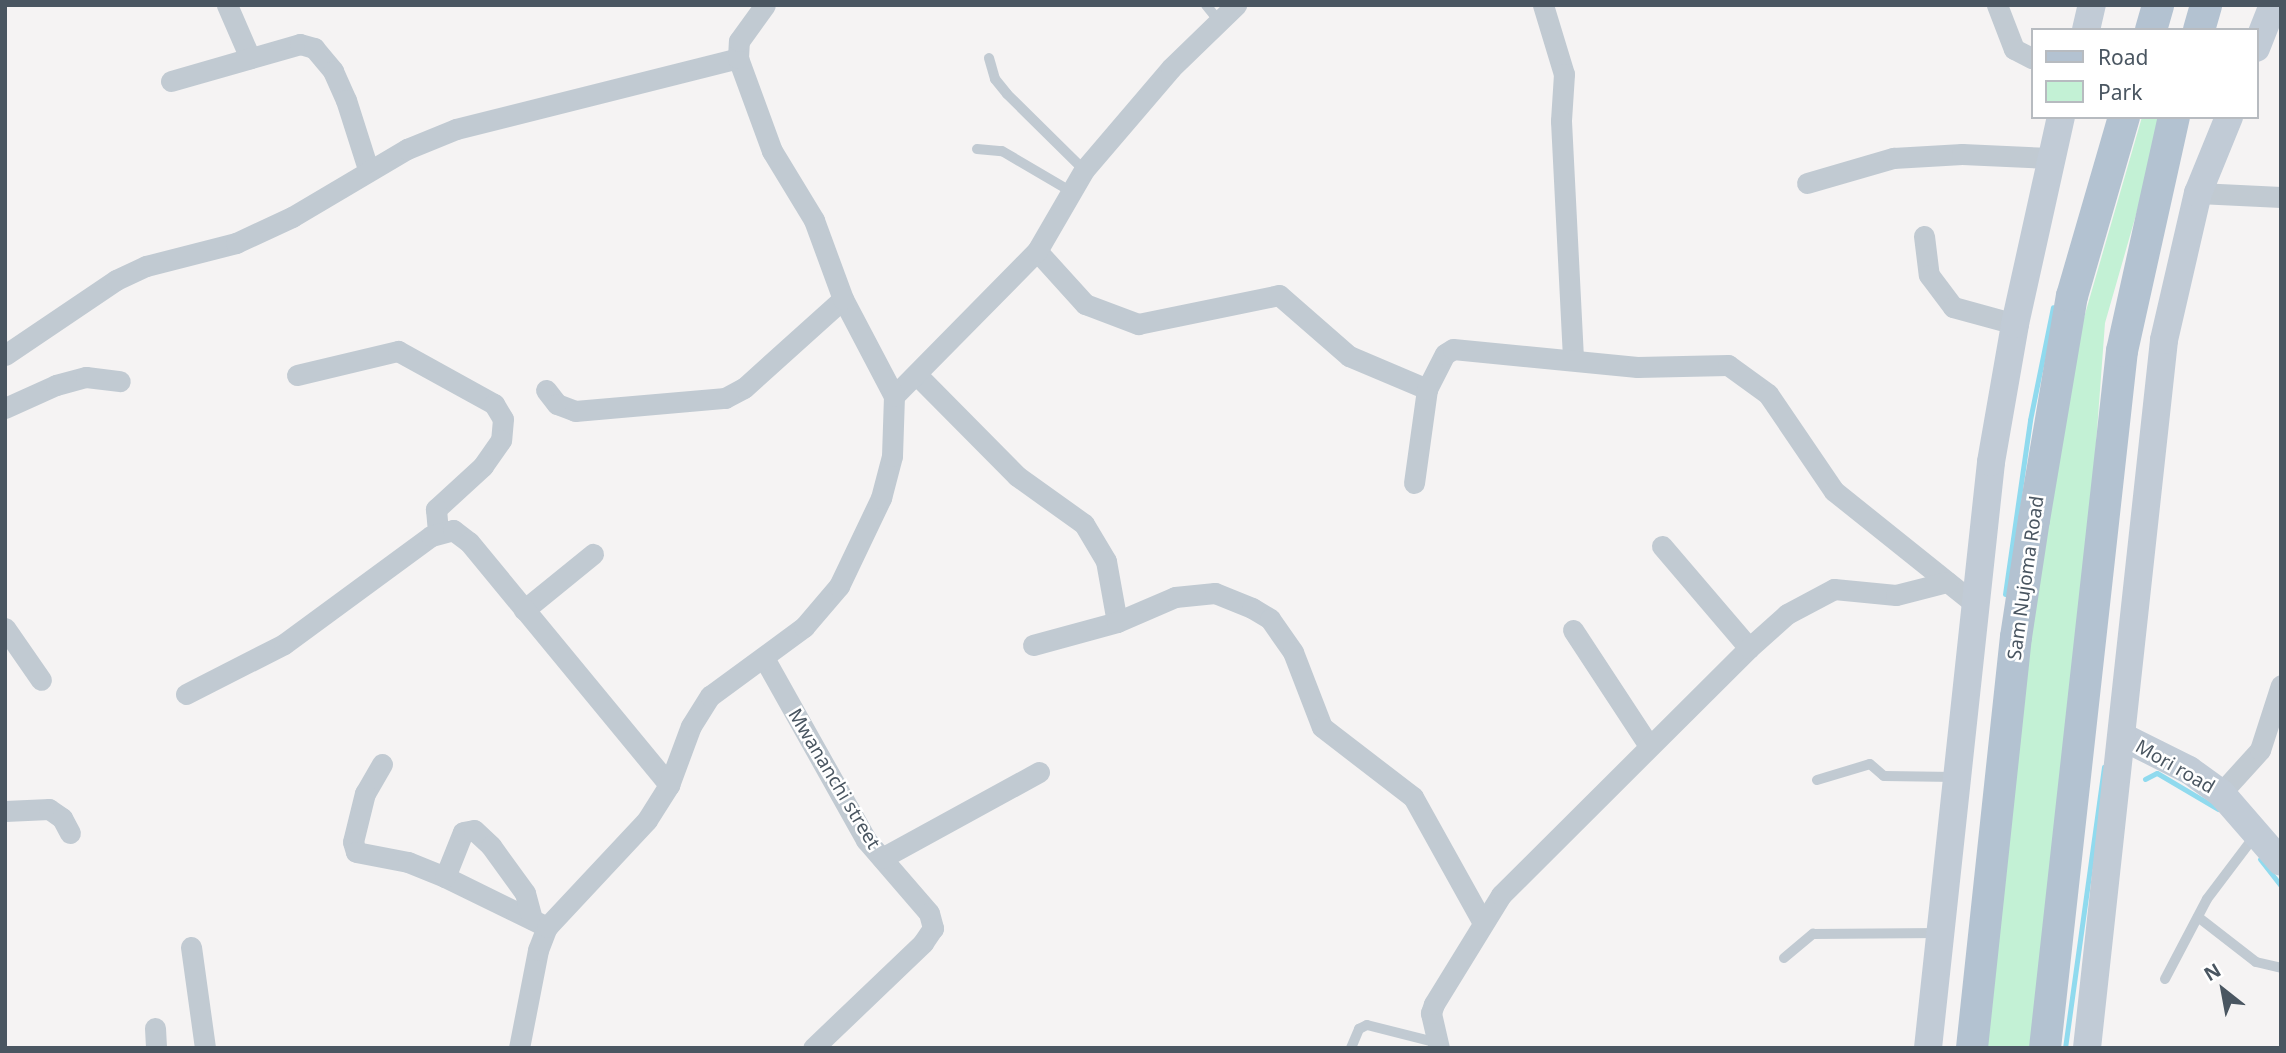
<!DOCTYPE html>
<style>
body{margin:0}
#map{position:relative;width:2286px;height:1053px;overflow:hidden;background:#f5f3f3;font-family:"Noto Sans",sans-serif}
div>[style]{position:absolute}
.green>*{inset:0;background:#c3f1d5}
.stream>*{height:5px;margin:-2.5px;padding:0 2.5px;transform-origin:2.5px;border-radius:2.5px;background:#90daee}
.lane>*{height:10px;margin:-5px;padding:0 5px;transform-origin:5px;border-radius:5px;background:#c1cad2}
.street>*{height:21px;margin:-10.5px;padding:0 10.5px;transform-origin:10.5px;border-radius:10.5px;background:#c1cad2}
.secondary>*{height:28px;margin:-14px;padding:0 14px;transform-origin:14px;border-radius:14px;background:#c1cbd6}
.primary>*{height:32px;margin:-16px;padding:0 16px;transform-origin:16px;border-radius:16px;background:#b3c2d1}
span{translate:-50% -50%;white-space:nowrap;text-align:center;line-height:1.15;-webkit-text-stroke:5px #fff;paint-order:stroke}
.street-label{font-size:19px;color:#4a5661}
.frame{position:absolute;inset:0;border:7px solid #4a5661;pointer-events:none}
.legend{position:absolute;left:2031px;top:28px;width:228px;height:91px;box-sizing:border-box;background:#fff;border:2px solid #b7bbc0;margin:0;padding:9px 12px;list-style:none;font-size:21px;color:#4a5661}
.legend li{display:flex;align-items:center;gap:14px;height:35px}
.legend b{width:35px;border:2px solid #b7bbc0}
.north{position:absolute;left:2188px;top:955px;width:70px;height:70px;-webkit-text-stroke:5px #fff;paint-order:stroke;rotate:329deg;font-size:19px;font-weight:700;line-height:28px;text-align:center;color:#4a5661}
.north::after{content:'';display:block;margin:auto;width:24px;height:32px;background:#4a5661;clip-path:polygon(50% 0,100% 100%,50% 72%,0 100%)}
</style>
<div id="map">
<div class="green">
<i style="clip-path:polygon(2142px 117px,2164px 117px,2105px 323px,2080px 659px,2035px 1048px,1984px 1048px,2024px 656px,2081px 328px)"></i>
</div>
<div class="stream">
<i style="left:2005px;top:594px;width:176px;rotate:-81.8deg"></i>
<i style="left:2030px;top:420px;width:115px;rotate:-78.5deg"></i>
<i style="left:2145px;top:779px;width:13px;rotate:-27deg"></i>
<i style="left:2157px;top:773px;width:71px;rotate:30.5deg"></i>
<i style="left:2260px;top:859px;width:34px;rotate:52deg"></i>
<i style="left:2065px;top:1048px;width:284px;rotate:-82.1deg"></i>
</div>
<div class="lane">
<i style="left:1206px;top:5px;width:19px;rotate:51deg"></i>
<i style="left:989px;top:58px;width:22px;rotate:74deg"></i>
<i style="left:995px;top:79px;width:19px;rotate:51deg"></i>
<i style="left:1007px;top:94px;width:108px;rotate:44.6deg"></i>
<i style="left:977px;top:149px;width:25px;rotate:5deg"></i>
<i style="left:1002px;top:151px;width:81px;rotate:30.4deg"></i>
<i style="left:1817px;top:780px;width:55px;rotate:-16.8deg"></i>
<i style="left:1870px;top:764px;width:18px;rotate:41deg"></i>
<i style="left:1884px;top:776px;width:71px;rotate:0.8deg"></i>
<i style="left:2198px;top:917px;width:73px;rotate:37.8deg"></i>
<i style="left:2256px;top:962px;width:26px;rotate:13deg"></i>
<i style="left:1784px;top:958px;width:38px;rotate:-40deg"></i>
<i style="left:1813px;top:934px;width:126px;rotate:-0.5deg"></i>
<i style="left:2165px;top:979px;width:90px;rotate:-62.3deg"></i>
<i style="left:2207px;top:899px;width:83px;rotate:-52.9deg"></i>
<i style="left:1351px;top:1048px;width:21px;rotate:-67deg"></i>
<i style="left:1359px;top:1029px;width:9px;rotate:-27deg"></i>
<i style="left:1367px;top:1025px;width:73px;rotate:14.2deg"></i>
</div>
<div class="street">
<i style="left:227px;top:5px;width:58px;rotate:66.5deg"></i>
<i style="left:1543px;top:5px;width:72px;rotate:73.1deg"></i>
<i style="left:1564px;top:74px;width:47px;rotate:93.7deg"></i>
<i style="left:1561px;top:121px;width:239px;rotate:87.1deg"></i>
<i style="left:1997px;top:5px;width:47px;rotate:68.9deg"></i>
<i style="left:2014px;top:49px;width:20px;rotate:27deg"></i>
<i style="left:171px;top:81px;width:134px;rotate:-16deg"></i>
<i style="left:300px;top:44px;width:15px;rotate:16deg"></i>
<i style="left:314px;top:48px;width:30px;rotate:50deg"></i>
<i style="left:333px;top:71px;width:32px;rotate:66deg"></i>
<i style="left:346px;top:100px;width:72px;rotate:72.3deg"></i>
<i style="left:1807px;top:183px;width:90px;rotate:-16.2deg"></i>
<i style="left:1893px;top:158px;width:69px;rotate:-3.3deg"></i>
<i style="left:1962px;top:154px;width:88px;rotate:2.6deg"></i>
<i style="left:2198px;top:193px;width:83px;rotate:2.8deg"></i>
<i style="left:1924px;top:236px;width:39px;rotate:83deg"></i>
<i style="left:1929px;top:275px;width:40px;rotate:53deg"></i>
<i style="left:1953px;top:307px;width:64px;rotate:15.3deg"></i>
<i style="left:1037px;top:251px;width:72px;rotate:47.8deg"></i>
<i style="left:1085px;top:304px;width:57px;rotate:20.7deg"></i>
<i style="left:1138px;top:324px;width:144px;rotate:-11.6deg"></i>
<i style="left:1279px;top:295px;width:93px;rotate:41.1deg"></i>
<i style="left:1349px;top:356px;width:85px;rotate:22.9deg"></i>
<i style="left:5px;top:355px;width:134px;rotate:-34deg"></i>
<i style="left:116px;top:280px;width:33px;rotate:-25deg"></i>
<i style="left:146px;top:266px;width:93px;rotate:-14.3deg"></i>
<i style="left:236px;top:243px;width:62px;rotate:-24.9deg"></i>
<i style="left:292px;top:217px;width:134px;rotate:-30.6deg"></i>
<i style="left:407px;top:149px;width:53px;rotate:-22.2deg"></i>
<i style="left:456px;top:129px;width:291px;rotate:-14.1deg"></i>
<i style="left:297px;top:375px;width:104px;rotate:-13.4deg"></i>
<i style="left:398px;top:351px;width:110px;rotate:28.9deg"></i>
<i style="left:494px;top:404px;width:17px;rotate:59deg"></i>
<i style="left:503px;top:419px;width:21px;rotate:95deg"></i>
<i style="left:501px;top:440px;width:32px;rotate:125deg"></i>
<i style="left:483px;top:466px;width:64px;rotate:137.5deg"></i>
<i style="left:436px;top:509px;width:23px;rotate:85deg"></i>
<i style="left:918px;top:376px;width:141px;rotate:45.3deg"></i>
<i style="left:1017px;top:476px;width:82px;rotate:35.6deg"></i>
<i style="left:1084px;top:524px;width:43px;rotate:59.3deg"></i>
<i style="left:1106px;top:561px;width:62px;rotate:79.8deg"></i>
<i style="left:546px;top:390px;width:18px;rotate:52deg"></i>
<i style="left:557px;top:404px;width:19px;rotate:21deg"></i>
<i style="left:575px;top:411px;width:151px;rotate:-5deg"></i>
<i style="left:725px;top:398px;width:21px;rotate:-28deg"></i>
<i style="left:744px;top:388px;width:133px;rotate:-42deg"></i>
<i style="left:894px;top:396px;width:204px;rotate:-45.4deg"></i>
<i style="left:1037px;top:251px;width:94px;rotate:-59.9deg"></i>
<i style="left:1084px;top:170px;width:134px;rotate:-49.5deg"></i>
<i style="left:1171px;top:68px;width:91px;rotate:-44.1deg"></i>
<i style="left:5px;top:408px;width:56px;rotate:-24.3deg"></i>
<i style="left:56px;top:385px;width:31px;rotate:-15deg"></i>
<i style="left:86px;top:377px;width:34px;rotate:7deg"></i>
<i style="left:1414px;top:483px;width:95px;rotate:-82.1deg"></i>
<i style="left:1427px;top:389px;width:39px;rotate:-63deg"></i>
<i style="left:1445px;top:354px;width:9px;rotate:-32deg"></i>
<i style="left:1453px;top:349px;width:185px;rotate:5.6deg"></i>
<i style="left:1637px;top:367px;width:91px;rotate:-1.3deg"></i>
<i style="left:1728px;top:365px;width:49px;rotate:35.9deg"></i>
<i style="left:1768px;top:394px;width:117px;rotate:55.8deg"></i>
<i style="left:1834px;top:491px;width:181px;rotate:38.7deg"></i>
<i style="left:1662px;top:546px;width:134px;rotate:49.5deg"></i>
<i style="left:524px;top:610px;width:89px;rotate:-39.1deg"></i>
<i style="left:5px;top:628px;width:63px;rotate:55.3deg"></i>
<i style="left:1573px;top:630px;width:136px;rotate:56.7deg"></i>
<i style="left:1033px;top:645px;width:87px;rotate:-15.3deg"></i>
<i style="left:1117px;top:622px;width:63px;rotate:-23.3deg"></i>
<i style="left:1175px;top:597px;width:40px;rotate:-5.7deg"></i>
<i style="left:1215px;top:593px;width:40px;rotate:22deg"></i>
<i style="left:1252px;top:608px;width:21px;rotate:31deg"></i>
<i style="left:1270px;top:619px;width:40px;rotate:55.1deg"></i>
<i style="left:1293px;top:652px;width:80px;rotate:68.9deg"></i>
<i style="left:1322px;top:727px;width:115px;rotate:37.6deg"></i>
<i style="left:1413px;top:797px;width:142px;rotate:60.9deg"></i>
<i style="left:764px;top:658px;width:209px;rotate:60.7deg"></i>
<i style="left:866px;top:840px;width:96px;rotate:49.2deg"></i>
<i style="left:929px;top:913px;width:16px;rotate:75deg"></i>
<i style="left:933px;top:928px;width:18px;rotate:124deg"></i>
<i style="left:923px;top:943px;width:152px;rotate:136.3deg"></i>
<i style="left:186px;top:694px;width:110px;rotate:-27deg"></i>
<i style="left:284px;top:644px;width:182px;rotate:-36.3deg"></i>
<i style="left:431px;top:536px;width:23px;rotate:-15deg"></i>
<i style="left:453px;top:530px;width:20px;rotate:37deg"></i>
<i style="left:469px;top:542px;width:315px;rotate:50.5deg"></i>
<i style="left:382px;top:764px;width:34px;rotate:120deg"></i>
<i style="left:365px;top:793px;width:50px;rotate:103.8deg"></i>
<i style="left:353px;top:842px;width:10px;rotate:73deg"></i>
<i style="left:356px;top:852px;width:53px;rotate:10.9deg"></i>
<i style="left:408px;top:862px;width:40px;rotate:22deg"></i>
<i style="left:445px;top:877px;width:114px;rotate:26.1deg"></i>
<i style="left:2221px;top:793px;width:58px;rotate:-47.8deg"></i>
<i style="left:2260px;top:750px;width:68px;rotate:-72.1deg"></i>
<i style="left:5px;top:811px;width:44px;rotate:-2.6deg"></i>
<i style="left:49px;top:809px;width:16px;rotate:35deg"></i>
<i style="left:62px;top:818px;width:17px;rotate:62deg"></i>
<i style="left:882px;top:858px;width:179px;rotate:-28.7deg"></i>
<i style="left:445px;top:877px;width:48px;rotate:-68.2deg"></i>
<i style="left:463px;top:832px;width:11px;rotate:-10deg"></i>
<i style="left:474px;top:830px;width:23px;rotate:43deg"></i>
<i style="left:491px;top:846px;width:58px;rotate:54.1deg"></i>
<i style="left:525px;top:893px;width:27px;rotate:75deg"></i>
<i style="left:191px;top:947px;width:102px;rotate:82.1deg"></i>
<i style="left:155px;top:1028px;width:20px;rotate:87deg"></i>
<i style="left:519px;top:1048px;width:100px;rotate:-79deg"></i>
<i style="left:538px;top:950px;width:25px;rotate:-69deg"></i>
<i style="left:547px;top:927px;width:146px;rotate:-46.9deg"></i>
<i style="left:647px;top:820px;width:41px;rotate:-57.8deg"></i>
<i style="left:669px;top:785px;width:63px;rotate:-69.6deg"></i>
<i style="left:691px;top:726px;width:36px;rotate:-58deg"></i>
<i style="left:710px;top:696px;width:117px;rotate:-36.3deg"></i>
<i style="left:804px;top:627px;width:54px;rotate:-49.5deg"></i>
<i style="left:839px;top:586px;width:98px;rotate:-64.5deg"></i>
<i style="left:881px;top:498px;width:43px;rotate:-75.3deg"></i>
<i style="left:892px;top:456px;width:60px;rotate:-88.1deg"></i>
<i style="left:894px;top:396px;width:110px;rotate:-117.7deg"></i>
<i style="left:843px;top:299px;width:84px;rotate:-110.2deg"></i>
<i style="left:814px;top:220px;width:81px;rotate:-121.3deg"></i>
<i style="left:772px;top:151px;width:99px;rotate:-110.1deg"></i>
<i style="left:738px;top:58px;width:17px;rotate:-87deg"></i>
<i style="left:739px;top:41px;width:44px;rotate:-54.2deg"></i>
<i style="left:1439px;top:1048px;width:36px;rotate:-103deg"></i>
<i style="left:1431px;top:1013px;width:9px;rotate:-72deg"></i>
<i style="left:1434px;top:1004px;width:128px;rotate:-58.4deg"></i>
<i style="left:1501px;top:895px;width:350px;rotate:-44.9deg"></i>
<i style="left:1749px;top:648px;width:51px;rotate:-41.8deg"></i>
<i style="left:1787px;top:614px;width:53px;rotate:-28deg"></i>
<i style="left:1834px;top:589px;width:62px;rotate:5.5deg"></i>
<i style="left:1896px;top:595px;width:53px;rotate:-14.3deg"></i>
</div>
<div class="secondary">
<i style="left:2086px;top:30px;width:26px;rotate:-77deg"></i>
<i style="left:2256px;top:48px;width:46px;rotate:-68.4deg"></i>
<i style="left:2123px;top:737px;width:74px;rotate:26.6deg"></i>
<i style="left:2189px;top:770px;width:39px;rotate:36deg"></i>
<i style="left:2221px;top:793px;width:91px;rotate:49deg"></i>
<i style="left:1928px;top:1048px;width:589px;rotate:-83.86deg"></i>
<i style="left:1991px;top:462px;width:140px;rotate:-80.1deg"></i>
<i style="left:2015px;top:324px;width:212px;rotate:-77.5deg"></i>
<i style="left:2087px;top:1048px;width:712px;rotate:-83.79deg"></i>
<i style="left:2164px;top:340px;width:151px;rotate:-77deg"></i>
<i style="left:2198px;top:193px;width:82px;rotate:-67.8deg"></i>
</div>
<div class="primary">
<i style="left:2151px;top:30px;width:26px;rotate:-74deg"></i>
<i style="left:2199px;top:30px;width:26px;rotate:-74deg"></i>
<i style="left:1972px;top:1048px;width:413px;rotate:-83.9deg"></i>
<i style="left:2016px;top:637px;width:118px;rotate:-81.3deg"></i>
<i style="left:2034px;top:520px;width:227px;rotate:-80.4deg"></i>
<i style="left:2072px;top:296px;width:186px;rotate:-73.8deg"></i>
<i style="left:2045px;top:1048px;width:701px;rotate:-83.7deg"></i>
<i style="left:2122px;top:351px;width:240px;rotate:-77.5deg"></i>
</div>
<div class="street-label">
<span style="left:2026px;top:578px;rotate:-82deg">Sam Nujoma Road</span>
<span style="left:2175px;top:767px;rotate:30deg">Mori road</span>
<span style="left:834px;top:779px;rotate:59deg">Mwananchi street</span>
</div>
<div class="frame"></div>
<ul class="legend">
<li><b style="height:9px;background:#b3c2d1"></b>Road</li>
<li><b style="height:19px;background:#c3f1d5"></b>Park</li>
</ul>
<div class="north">N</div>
</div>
